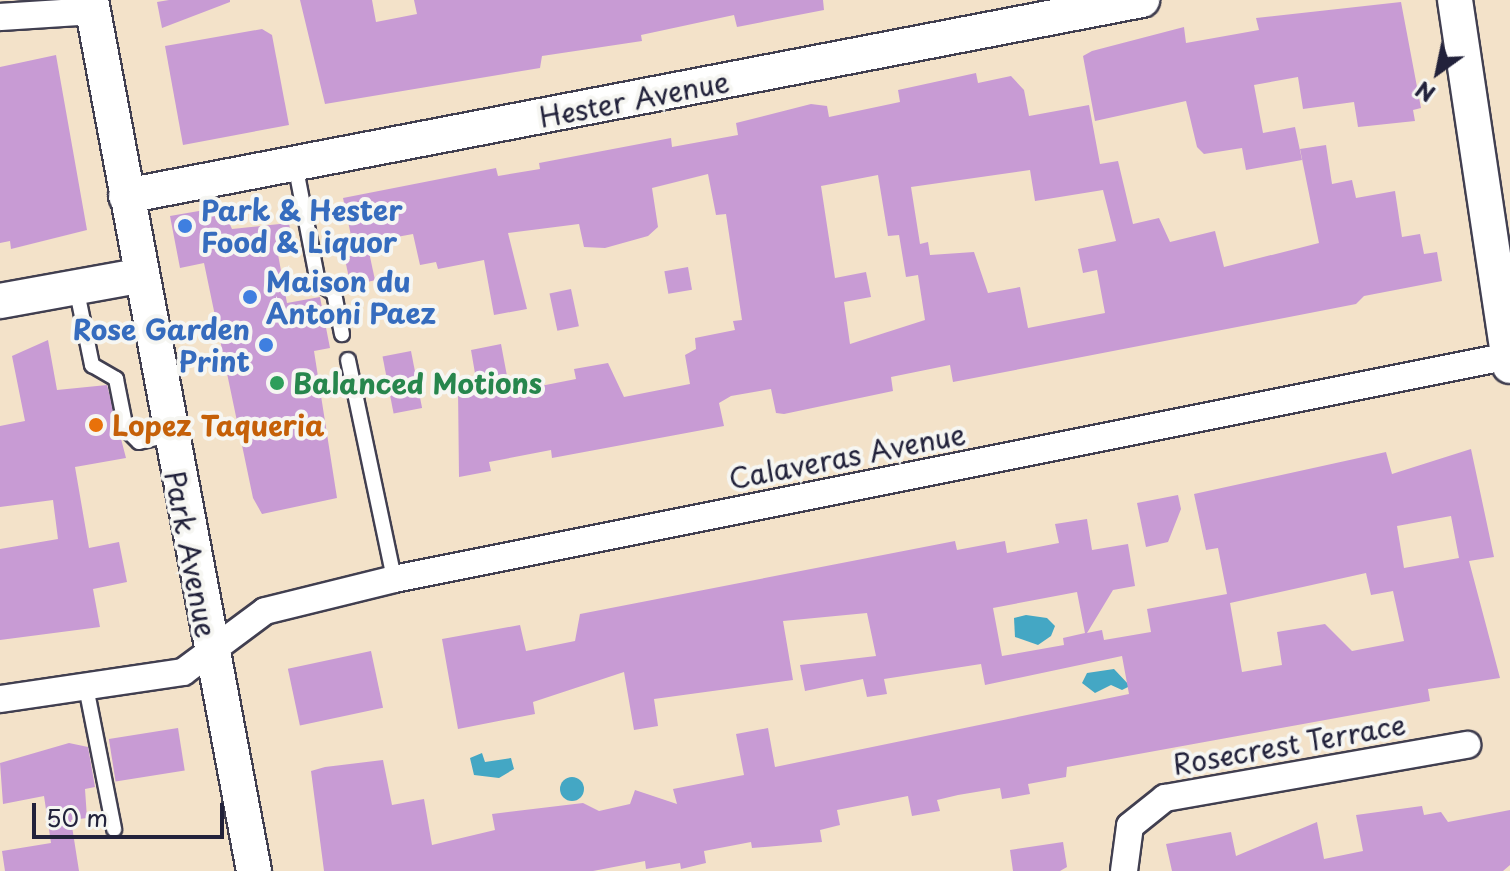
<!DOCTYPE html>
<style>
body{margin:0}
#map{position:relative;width:1510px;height:871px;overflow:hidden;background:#f3e2c9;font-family:"Playpen Sans",sans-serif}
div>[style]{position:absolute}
.water>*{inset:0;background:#44a7c4}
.round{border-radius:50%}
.building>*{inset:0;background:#c89bd4;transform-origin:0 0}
.roads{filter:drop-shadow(2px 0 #413f50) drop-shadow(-2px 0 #413f50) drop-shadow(0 2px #413f50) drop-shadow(0 -2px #413f50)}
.service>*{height:14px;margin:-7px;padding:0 7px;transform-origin:7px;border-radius:7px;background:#fff}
.minor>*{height:26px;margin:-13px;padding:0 13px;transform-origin:13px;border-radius:13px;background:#fff}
.tertiary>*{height:34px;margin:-17px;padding:0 17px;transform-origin:17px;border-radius:17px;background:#fff}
.dots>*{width:22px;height:22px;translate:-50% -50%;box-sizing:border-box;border:4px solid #f6f6f2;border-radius:50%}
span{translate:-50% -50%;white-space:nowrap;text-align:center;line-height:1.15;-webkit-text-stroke:8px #f6f6f2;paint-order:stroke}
.street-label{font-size:28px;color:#22223b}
.shop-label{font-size:28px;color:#366cbe;font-weight:700}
.left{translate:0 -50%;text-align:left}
.right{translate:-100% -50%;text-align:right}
.leisure-label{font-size:28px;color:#27864d;font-weight:700}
.food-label{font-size:28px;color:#c56008;font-weight:700}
.north{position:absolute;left:1398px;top:32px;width:80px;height:80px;-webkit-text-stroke:6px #f6f6f2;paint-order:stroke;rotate:213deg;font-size:22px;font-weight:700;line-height:32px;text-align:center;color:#22223b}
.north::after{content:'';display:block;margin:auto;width:28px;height:36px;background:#22223b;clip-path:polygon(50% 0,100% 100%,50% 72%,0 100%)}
.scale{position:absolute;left:32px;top:803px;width:192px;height:36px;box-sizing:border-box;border:4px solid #22223b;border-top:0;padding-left:10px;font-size:24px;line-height:28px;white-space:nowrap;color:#22223b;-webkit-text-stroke:6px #f6f6f2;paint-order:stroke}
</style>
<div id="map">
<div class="water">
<i style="clip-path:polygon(1026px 615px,1047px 618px,1055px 626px,1051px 636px,1038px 645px,1015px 637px,1014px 618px)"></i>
<i style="clip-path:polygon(1114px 669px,1130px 686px,1122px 690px,1111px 685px,1095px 693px,1082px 683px,1087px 673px)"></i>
<i style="clip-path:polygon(482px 753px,485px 762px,511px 758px,514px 769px,499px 778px,474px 775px,470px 758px)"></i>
<i class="round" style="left:560px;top:777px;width:24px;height:24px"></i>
</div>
<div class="building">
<i style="clip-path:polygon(169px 0,230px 0,230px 2px,162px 28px,157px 2px)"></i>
<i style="clip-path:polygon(300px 0,372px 0,376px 22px,417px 14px,414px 0,823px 0,824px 10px,737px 27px,734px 15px,641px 35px,642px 41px,542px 56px,540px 68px,325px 104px)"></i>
<i style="clip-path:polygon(1401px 2px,1421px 108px,1413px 110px,1415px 121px,1358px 127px,1354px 102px,1303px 109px,1298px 77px,1254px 85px,1263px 133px,1295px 127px,1302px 160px,1246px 170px,1242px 148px,1204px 154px,1197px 147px,1186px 101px,1095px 121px,1083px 56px,1092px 51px,1184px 27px,1186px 43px,1259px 30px,1256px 18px)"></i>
<i style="clip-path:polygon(262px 29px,272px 35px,289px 125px,183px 145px,165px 46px)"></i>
<i style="clip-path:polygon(56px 55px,87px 230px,11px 249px,10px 241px,0 243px,0 67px)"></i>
<i style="clip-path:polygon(evenodd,976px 73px,978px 83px,1011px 76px,1024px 90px,1029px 116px,1089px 105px,1100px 164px,1118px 161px,1133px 224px,1159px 218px,1170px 242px,1215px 231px,1224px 267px,1319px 243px,1300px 149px,1326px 145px,1332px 184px,1352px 180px,1356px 198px,1395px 191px,1402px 237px,1420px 234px,1424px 254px,1437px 252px,1442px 281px,1364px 296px,1356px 304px,953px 382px,950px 365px,891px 377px,893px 391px,784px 414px,776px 413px,771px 389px,731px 396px,719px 403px,724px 426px,552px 458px,551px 450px,489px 462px,491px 471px,459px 477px,458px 389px,477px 385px,471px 350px,501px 344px,510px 392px,576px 379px,574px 369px,608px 363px,624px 397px,690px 384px,685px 355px,696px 349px,695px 338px,735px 330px,733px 321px,742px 320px,726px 214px,716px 215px,708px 174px,652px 188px,658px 227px,648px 236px,605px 248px,584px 247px,579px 224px,508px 233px,527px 309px,494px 315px,484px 260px,438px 269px,436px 262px,420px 265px,413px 234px,353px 245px,343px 198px,496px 168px,498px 176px,540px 169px,539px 163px,671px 138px,672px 147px,738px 135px,736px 123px,811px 104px,827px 106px,829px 117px,900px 102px,898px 90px,976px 73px,1030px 170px,1035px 201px,1103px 190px,1116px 241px,1078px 249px,1083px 273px,1097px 270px,1105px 313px,1028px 328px,1020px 287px,988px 293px,974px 252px,930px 255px,928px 242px,920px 244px,911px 187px,1030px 170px,976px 73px,878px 175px,888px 236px,899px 235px,906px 277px,918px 275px,925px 320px,850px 344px,844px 302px,871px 297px,866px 272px,835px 278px,821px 186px,878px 175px)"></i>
<i style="clip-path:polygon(222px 207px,232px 229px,289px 223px,293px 246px,277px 249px,287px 303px,320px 297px,330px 348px,314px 351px,337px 498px,262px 514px,253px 498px,204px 263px,180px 268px,170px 216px)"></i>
<i style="left:369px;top:252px;width:29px;height:25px;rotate:78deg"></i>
<i style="left:688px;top:267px;width:23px;height:24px;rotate:80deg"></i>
<i style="left:571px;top:289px;width:38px;height:22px;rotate:78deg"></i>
<i style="clip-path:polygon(48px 340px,57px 390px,107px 385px,126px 458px,75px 467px,89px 548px,119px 542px,127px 582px,93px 589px,100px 627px,0 640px,0 549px,58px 539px,53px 500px,0 507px,0 426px,25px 421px,12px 356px)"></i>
<i style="left:411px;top:351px;width:58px;height:29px;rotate:79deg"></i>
<i style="clip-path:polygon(evenodd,1471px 449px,1494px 557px,1469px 561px,1500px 678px,1428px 689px,1430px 701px,1067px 767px,1066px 777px,1028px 784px,1030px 794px,1002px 799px,1000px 788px,958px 795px,937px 800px,940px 811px,912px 816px,908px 796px,837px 810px,840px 825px,820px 830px,822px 842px,752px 848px,751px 842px,704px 851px,706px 863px,681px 869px,680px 863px,646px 869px,645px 861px,593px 871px,324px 871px,311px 771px,325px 767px,383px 760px,392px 805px,424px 799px,432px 845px,495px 830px,492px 814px,583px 803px,599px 811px,630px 804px,635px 790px,677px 804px,673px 789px,744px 775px,736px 734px,768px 728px,775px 767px,1129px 694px,1122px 656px,985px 685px,981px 664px,884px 679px,887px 694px,867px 697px,863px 679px,805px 691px,800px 665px,876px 656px,867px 613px,783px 621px,793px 680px,654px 699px,658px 726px,634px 730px,624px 672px,533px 702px,535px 714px,458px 729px,442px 639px,520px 625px,526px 651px,575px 641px,580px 614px,955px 541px,957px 550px,1005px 541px,1007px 553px,1059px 543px,1055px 524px,1087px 519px,1092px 550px,1128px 544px,1135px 586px,1113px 590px,1087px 633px,1102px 630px,1104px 640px,1151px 632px,1147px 609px,1227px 594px,1218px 548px,1206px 550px,1194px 494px,1386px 452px,1392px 474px,1471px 449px,1451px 516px,1459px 558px,1404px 568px,1397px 526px,1451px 516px,1471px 449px,1366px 573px,1371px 595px,1393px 591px,1404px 641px,1352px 651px,1325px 624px,1277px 632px,1282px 665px,1242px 672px,1230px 603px,1366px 573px,1471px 449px,1077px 592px,1085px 633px,1063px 638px,1064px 645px,1002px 656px,993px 608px,1077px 592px)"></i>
<i style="clip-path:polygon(1178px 495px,1181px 509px,1168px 542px,1146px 547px,1137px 503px)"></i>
<i style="left:371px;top:651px;width:58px;height:85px;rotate:78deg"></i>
<i style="left:178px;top:728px;width:43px;height:70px;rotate:81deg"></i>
<i style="clip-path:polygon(69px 743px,88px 747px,95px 787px,85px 789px,87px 818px,71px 820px,79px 871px,5px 871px,2px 851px,51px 843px,44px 796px,3px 804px,0 763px)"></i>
<i style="clip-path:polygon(1422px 806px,1424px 815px,1441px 812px,1448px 822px,1510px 810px,1510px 865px,1503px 871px,1172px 871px,1166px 844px,1231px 832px,1236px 856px,1317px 822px,1324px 859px,1363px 851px,1356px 815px)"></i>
<i style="clip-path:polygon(1063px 842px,1067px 867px,1060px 871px,1013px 871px,1010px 850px)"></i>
</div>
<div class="roads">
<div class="service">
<i style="left:295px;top:164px;width:120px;rotate:79deg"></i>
<i style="left:318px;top:282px;width:19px;rotate:35deg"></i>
<i style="left:334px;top:293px;width:42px;rotate:79deg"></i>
<i style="left:76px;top:287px;width:80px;rotate:78.4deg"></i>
<i style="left:92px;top:365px;width:28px;rotate:30deg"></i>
<i style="left:116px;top:379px;width:51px;rotate:78.7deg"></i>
<i style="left:126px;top:429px;width:18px;rotate:45deg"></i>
<i style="left:139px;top:442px;width:31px;rotate:-13deg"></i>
<i style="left:348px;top:360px;width:224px;rotate:78.1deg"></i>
<i style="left:86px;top:687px;width:145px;rotate:78.8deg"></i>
</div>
<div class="minor">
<i style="left:0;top:17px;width:93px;rotate:-3.7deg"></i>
<i style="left:0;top:699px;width:185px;rotate:-8.4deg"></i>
<i style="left:183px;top:672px;width:102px;rotate:-36.6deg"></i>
<i style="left:265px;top:611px;width:133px;rotate:-13.9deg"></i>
<i style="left:394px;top:579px;width:1137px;rotate:-11.31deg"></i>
<i style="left:1124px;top:871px;width:45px;rotate:-82.4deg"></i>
<i style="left:1130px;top:826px;width:45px;rotate:-38.7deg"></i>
<i style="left:1165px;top:798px;width:307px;rotate:-10deg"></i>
</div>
<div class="tertiary">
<i style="left:91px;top:0;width:886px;rotate:79.4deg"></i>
<i style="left:1455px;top:0;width:370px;rotate:81.5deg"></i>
<i style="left:126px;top:196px;width:1035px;rotate:-10.92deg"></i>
<i style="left:0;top:301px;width:140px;rotate:-10.3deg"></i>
</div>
</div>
<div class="dots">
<i style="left:185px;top:226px;background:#3f7fe0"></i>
<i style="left:250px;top:297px;background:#3f7fe0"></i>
<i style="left:266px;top:345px;background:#3f7fe0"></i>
<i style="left:277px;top:383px;background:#2e9e5b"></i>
<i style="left:96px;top:425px;background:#e8710a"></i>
</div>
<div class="street-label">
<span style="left:634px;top:99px;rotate:-11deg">Hester Avenue</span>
<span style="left:847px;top:456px;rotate:-11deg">Calaveras Avenue</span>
<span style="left:191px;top:554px;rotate:79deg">Park Avenue</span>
<span style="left:1289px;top:744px;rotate:-10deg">Rosecrest Terrace</span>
</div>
<div class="shop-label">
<span class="left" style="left:201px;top:226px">Park &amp; Hester<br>Food &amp; Liquor</span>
<span class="left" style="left:266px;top:297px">Maison du<br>Antoni Paez</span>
<span class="right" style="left:250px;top:345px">Rose Garden<br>Print</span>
</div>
<div class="leisure-label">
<span class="left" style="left:293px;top:383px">Balanced Motions</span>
</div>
<div class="food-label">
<span class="left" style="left:112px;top:425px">Lopez Taqueria</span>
</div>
<div class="north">N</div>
<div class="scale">50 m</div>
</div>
